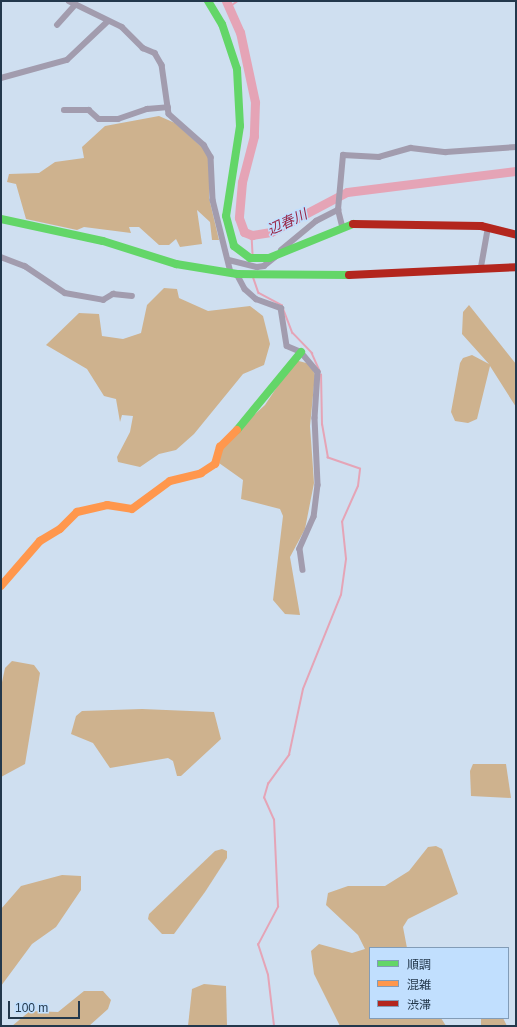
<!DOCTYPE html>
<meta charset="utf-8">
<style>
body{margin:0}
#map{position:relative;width:517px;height:1027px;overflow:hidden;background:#cfdff0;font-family:Arial,"Noto Sans JP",sans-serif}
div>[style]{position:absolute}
.forest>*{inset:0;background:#ceb28e}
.stream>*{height:1.5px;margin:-0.75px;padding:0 0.75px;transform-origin:0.75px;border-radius:0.75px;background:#e5a4b6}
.river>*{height:9px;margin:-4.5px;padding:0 4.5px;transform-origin:4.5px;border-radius:4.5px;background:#e5a4b6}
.street>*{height:5.5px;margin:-2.75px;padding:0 2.75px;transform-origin:2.75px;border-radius:2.75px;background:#a29cae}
.fast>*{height:8px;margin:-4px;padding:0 4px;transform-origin:4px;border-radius:4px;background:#63d668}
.slow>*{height:8px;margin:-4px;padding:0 4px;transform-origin:4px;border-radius:4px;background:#ff974d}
.jam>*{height:8px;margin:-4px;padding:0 4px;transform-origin:4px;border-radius:4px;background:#b3261e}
span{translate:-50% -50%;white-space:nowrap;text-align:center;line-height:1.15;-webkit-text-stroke:3px #c1dffe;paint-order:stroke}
.water-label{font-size:14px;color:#982445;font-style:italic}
.frame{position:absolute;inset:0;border:2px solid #23384c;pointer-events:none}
.legend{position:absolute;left:369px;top:947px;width:140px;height:72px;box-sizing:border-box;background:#c1dffe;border:1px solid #829cb7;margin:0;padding:5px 7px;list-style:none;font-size:12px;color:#23384c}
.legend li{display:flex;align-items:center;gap:8px;height:20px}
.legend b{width:20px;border:1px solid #829cb7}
.scale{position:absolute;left:8px;top:1001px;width:72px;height:18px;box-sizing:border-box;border:2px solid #23384c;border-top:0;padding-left:5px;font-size:12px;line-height:14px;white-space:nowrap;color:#23384c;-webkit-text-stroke:3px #c1dffe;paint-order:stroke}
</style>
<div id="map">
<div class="forest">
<i style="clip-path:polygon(159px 116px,175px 123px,205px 150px,210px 160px,209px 198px,219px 240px,212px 240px,210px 222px,197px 210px,202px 244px,180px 247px,176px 239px,169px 245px,159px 245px,139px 227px,129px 227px,131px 233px,84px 227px,77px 230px,26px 219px,16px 184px,7px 182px,9px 174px,39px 173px,55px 162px,84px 158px,82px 147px,105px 126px)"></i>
<i style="clip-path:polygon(164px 288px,177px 289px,179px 298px,208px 311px,250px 306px,263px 316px,270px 344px,264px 365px,243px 374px,194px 434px,176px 450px,159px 454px,140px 467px,118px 462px,117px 457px,130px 432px,133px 416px,122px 415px,120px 422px,116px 399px,104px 396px,87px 369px,46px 345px,79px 313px,99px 314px,102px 336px,123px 339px,141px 333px,147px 305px)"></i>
<i style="clip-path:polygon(469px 305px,516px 364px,516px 407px,490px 366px,477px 419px,468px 423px,455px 421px,451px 412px,460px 363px,463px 358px,472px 355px,489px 364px,462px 334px,463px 312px)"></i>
<i style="clip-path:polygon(295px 360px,310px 364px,315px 375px,310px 426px,314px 483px,305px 529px,290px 557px,300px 615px,285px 614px,273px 600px,283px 516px,280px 509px,241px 499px,243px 480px,219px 463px,222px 444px,265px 405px)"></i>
<i style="clip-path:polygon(12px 661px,34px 665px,40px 673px,25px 764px,1px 777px,1px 687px,5px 668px)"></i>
<i style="clip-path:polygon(142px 709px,214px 712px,221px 739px,181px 776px,177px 776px,173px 761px,168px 758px,110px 768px,93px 743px,71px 734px,76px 716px,82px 711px)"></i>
<i style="clip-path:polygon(473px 764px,506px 764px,511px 798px,471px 796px,470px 771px)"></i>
<i style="clip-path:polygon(436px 846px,442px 849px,458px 894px,408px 919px,403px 927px,407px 948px,370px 948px,370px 1018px,441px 1018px,446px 1026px,340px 1026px,314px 974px,311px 951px,319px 944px,352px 953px,365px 949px,358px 935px,326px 905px,328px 893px,348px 886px,385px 886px,409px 871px,428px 847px)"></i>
<i style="clip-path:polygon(222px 849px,227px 851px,227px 858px,205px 892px,174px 934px,162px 934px,148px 919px,149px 914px,215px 851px)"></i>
<i style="clip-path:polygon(62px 875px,81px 876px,81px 890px,56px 927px,32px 944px,1px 986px,1px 909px,21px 886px)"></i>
<i style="clip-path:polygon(204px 984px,226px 986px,227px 1026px,188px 1026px,192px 989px)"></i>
<i style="clip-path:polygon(84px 991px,103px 991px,111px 1000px,108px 1009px,89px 1026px,12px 1026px,30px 1011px,58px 1012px)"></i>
<i style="clip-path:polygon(481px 1018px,503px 1018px,507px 1026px,481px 1026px)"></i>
</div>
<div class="stream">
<i style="left:228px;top:1px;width:6px;rotate:45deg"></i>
<i style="left:232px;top:5px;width:7px;rotate:-34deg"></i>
<i style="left:252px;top:235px;width:20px;rotate:87deg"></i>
<i style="left:253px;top:276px;width:18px;rotate:71deg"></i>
<i style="left:259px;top:293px;width:26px;rotate:28deg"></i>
<i style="left:282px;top:305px;width:30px;rotate:69deg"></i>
<i style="left:293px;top:333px;width:28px;rotate:46deg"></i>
<i style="left:312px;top:353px;width:20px;rotate:66deg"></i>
<i style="left:274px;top:1026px;width:51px;rotate:-96.7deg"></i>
<i style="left:268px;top:975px;width:32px;rotate:-108deg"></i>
<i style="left:258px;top:945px;width:43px;rotate:-62.2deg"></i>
<i style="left:278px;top:907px;width:87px;rotate:-92.6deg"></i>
<i style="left:274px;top:820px;width:24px;rotate:-114deg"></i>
<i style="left:264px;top:798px;width:15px;rotate:-74deg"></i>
<i style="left:268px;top:784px;width:36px;rotate:-54deg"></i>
<i style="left:289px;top:755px;width:67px;rotate:-78deg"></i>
<i style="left:303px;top:689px;width:101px;rotate:-68deg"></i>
<i style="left:341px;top:595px;width:36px;rotate:-82deg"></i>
<i style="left:346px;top:559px;width:37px;rotate:-96deg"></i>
<i style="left:342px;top:522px;width:39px;rotate:-66deg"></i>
<i style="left:358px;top:486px;width:17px;rotate:-83deg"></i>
<i style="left:360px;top:469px;width:34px;rotate:-161deg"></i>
<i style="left:328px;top:458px;width:34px;rotate:-100deg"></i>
<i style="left:322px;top:425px;width:50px;rotate:-91.1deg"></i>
</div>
<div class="river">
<i style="left:226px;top:1px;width:34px;rotate:66deg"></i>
<i style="left:240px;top:32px;width:72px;rotate:77.9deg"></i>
<i style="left:255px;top:102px;width:34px;rotate:92deg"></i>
<i style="left:254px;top:136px;width:48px;rotate:104.6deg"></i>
<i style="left:242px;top:182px;width:36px;rotate:95deg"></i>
<i style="left:239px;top:218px;width:15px;rotate:70deg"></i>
<i style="left:244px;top:232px;width:9px;rotate:21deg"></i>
<i style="left:252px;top:235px;width:19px;rotate:-9deg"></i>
<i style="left:271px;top:232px;width:86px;rotate:-27.8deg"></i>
<i style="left:347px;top:192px;width:170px;rotate:-7.1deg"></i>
</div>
<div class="street">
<i style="left:69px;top:1px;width:59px;rotate:26.1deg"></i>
<i style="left:122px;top:27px;width:30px;rotate:45deg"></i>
<i style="left:143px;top:48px;width:13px;rotate:23deg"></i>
<i style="left:155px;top:53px;width:14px;rotate:60deg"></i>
<i style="left:162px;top:65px;width:49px;rotate:81.9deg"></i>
<i style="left:169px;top:114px;width:47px;rotate:41.5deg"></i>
<i style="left:204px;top:145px;width:14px;rotate:60deg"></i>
<i style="left:211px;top:157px;width:43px;rotate:87.3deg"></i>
<i style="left:213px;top:200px;width:75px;rotate:76.1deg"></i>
<i style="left:57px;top:25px;width:27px;rotate:-48deg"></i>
<i style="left:1px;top:78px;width:68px;rotate:-15.3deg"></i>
<i style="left:67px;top:60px;width:55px;rotate:-43.5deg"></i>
<i style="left:64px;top:110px;width:25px"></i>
<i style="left:89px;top:110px;width:13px;rotate:42deg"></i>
<i style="left:99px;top:119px;width:19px"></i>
<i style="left:118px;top:119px;width:31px;rotate:-19deg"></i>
<i style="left:147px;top:109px;width:21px;rotate:-5deg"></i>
<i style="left:342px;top:226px;width:16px;rotate:-104deg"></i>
<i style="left:338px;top:210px;width:55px;rotate:-84.8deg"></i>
<i style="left:343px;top:155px;width:36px;rotate:3deg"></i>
<i style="left:379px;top:157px;width:33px;rotate:-16deg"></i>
<i style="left:411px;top:148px;width:35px;rotate:7deg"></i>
<i style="left:446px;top:152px;width:70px;rotate:-4.1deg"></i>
<i style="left:281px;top:250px;width:45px;rotate:-39.6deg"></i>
<i style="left:316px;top:221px;width:25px;rotate:-27deg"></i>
<i style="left:1px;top:257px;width:26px;rotate:21deg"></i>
<i style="left:25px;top:266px;width:48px;rotate:34deg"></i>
<i style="left:65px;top:293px;width:39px;rotate:10deg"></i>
<i style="left:103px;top:300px;width:12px;rotate:-31deg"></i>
<i style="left:113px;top:294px;width:19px;rotate:6deg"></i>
<i style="left:229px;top:260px;width:29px;rotate:14deg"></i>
<i style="left:257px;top:267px;width:7px;rotate:-8deg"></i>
<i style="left:264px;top:266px;width:14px;rotate:-39deg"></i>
<i style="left:481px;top:267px;width:39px;rotate:-80deg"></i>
<i style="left:237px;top:274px;width:17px;rotate:62deg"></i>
<i style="left:245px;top:289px;width:15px;rotate:42deg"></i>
<i style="left:256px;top:299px;width:27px;rotate:20deg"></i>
<i style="left:281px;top:308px;width:38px;rotate:81deg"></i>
<i style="left:287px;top:346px;width:15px;rotate:23deg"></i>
<i style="left:301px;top:352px;width:26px;rotate:50deg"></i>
<i style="left:318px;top:372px;width:46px;rotate:93.7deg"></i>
<i style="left:315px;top:418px;width:67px;rotate:87.4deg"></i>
<i style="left:318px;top:485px;width:32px;rotate:97deg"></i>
<i style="left:314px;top:517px;width:35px;rotate:114deg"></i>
<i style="left:300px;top:549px;width:21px;rotate:82deg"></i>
</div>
<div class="fast">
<i style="left:208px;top:1px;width:27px;rotate:59deg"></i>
<i style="left:222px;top:24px;width:47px;rotate:71.6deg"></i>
<i style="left:237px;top:69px;width:57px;rotate:87deg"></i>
<i style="left:240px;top:126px;width:91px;rotate:98.8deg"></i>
<i style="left:226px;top:216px;width:31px;rotate:75deg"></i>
<i style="left:234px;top:246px;width:20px;rotate:37deg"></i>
<i style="left:250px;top:258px;width:19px"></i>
<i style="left:269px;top:258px;width:91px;rotate:-22deg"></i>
<i style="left:1px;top:219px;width:104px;rotate:12.2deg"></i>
<i style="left:103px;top:241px;width:77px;rotate:17.5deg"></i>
<i style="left:176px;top:264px;width:62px;rotate:9.3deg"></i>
<i style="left:237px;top:274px;width:112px;rotate:0.5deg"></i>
<i style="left:237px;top:430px;width:101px;rotate:-50.6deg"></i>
</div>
<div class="slow">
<i style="left:1px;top:586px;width:60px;rotate:-49.1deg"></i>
<i style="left:40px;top:541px;width:23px;rotate:-31deg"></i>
<i style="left:60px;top:529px;width:24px;rotate:-45deg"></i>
<i style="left:77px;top:512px;width:31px;rotate:-13deg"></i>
<i style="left:107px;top:505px;width:25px;rotate:9deg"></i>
<i style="left:132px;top:509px;width:47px;rotate:-36.4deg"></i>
<i style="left:170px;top:481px;width:32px;rotate:-14deg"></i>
<i style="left:201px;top:473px;width:17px;rotate:-33deg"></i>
<i style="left:215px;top:464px;width:18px;rotate:-74deg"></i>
<i style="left:220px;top:447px;width:24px;rotate:-45deg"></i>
</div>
<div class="jam">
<i style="left:353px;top:224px;width:128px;rotate:0.9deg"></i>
<i style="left:481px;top:226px;width:36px;rotate:14deg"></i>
<i style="left:349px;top:275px;width:167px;rotate:-2.7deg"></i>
</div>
<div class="water-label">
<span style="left:287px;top:222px;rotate:-25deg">辺春川</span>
</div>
<div class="frame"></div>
<ul class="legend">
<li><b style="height:5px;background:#63d668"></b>順調</li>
<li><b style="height:5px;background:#ff974d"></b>混雑</li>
<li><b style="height:5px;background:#b3261e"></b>渋滞</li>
</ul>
<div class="scale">100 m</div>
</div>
